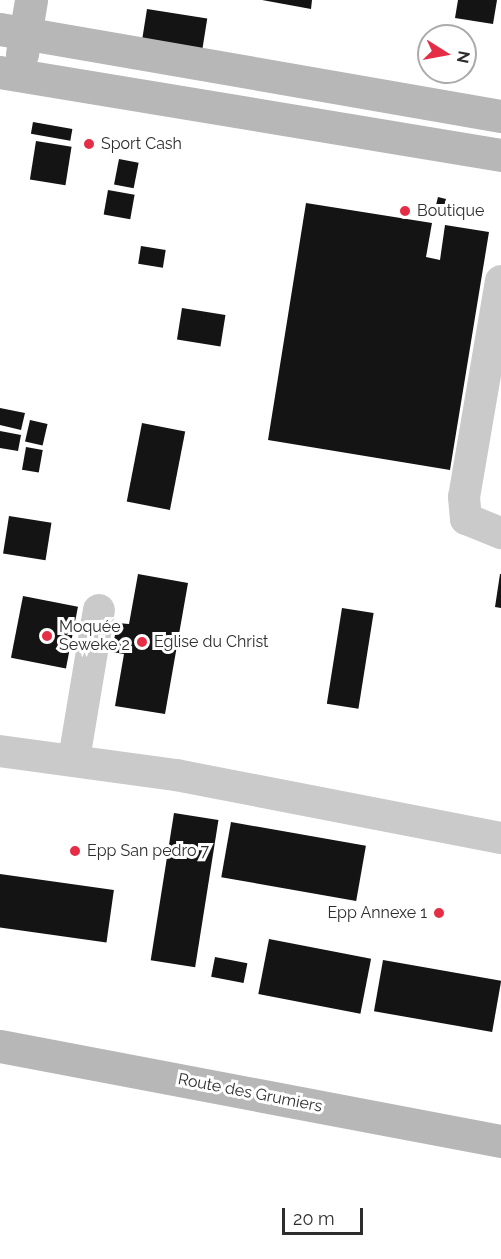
<!DOCTYPE html>
<meta charset="utf-8">
<style>
body{margin:0}
#map{position:relative;width:501px;height:1259px;overflow:hidden;background:#fff;font-family:Raleway,sans-serif}
div>[style]{position:absolute}
.building>*{inset:0;background:#141414;transform-origin:0 0}
.street>*{height:32px;margin:-16px;padding:0 16px;transform-origin:16px;border-radius:16px;background:#cacaca}
.secondary>*{height:33px;margin:-16.5px;padding:0 16.5px;transform-origin:16.5px;border-radius:16.5px;background:#b7b7b7}
.dots>*{width:16px;height:16px;translate:-50% -50%;box-sizing:border-box;border:3px solid #fff;border-radius:50%}
span{translate:-50% -50%;white-space:nowrap;text-align:center;line-height:1.15;-webkit-text-stroke:6px #fff;paint-order:stroke}
.poi-label{font-size:16px;color:#2d2d2d}
.left{translate:0 -50%;text-align:left}
.right{translate:-100% -50%;text-align:right}
.street-label{font-size:16px;color:#2d2d2d}
.north{position:absolute;left:417px;top:24px;width:60px;height:60px;box-sizing:border-box;background:#fff;border:2px solid #ababab;border-radius:50%;rotate:101deg;font-size:16px;font-weight:700;line-height:24px;text-align:center;color:#2d2d2d}
.north::after{content:'';display:block;margin:auto;width:21px;height:27px;background:#e52e45;clip-path:polygon(50% 0,100% 100%,50% 72%,0 100%)}
.scale{position:absolute;left:282px;top:1208px;width:81px;height:27px;box-sizing:border-box;border:3px solid #2d2d2d;border-top:0;padding-left:8px;font-size:18px;line-height:21px;white-space:nowrap;color:#2d2d2d;-webkit-text-stroke:4px #fff;paint-order:stroke}
</style>
<div id="map">
<div class="building">
<i style="clip-path:polygon(262px 0,312px 0,311px 9px)"></i>
<i style="clip-path:polygon(458px 0,497px 0,493px 24px,455px 18px)"></i>
<i style="left:147px;top:9px;width:61px;height:38px;rotate:9deg"></i>
<i style="left:33px;top:122px;width:40px;height:12px;rotate:10deg"></i>
<i style="left:36px;top:141px;width:36px;height:39px;rotate:9deg"></i>
<i style="left:119px;top:159px;width:20px;height:26px;rotate:11deg"></i>
<i style="left:108px;top:190px;width:27px;height:25px;rotate:10deg"></i>
<i style="clip-path:polygon(438px 197px,446px 199px,444px 206px,436px 205px)"></i>
<i style="clip-path:polygon(306px 203px,432px 223px,426px 257px,440px 260px,445px 225px,489px 232px,450px 470px,268px 440px)"></i>
<i style="left:141px;top:246px;width:25px;height:18px;rotate:9deg"></i>
<i style="left:182px;top:308px;width:44px;height:32px;rotate:9deg"></i>
<i style="clip-path:polygon(0 408px,25px 413px,21px 430px,0 425px)"></i>
<i style="left:30px;top:420px;width:18px;height:22px;rotate:13deg"></i>
<i style="left:142px;top:423px;width:44px;height:80px;rotate:11deg"></i>
<i style="clip-path:polygon(0 431px,21px 435px,18px 451px,0 448px)"></i>
<i style="left:26px;top:447px;width:17px;height:23px;rotate:10deg"></i>
<i style="left:9px;top:516px;width:43px;height:38px;rotate:9deg"></i>
<i style="clip-path:polygon(138px 574px,188px 583px,165px 714px,115px 706px,124px 654px,112px 652px,117px 623px,129px 624px)"></i>
<i style="clip-path:polygon(500px 574px,501px 574px,501px 608px,495px 607px)"></i>
<i style="left:23px;top:596px;width:56px;height:63px;rotate:11deg"></i>
<i style="left:342px;top:608px;width:32px;height:97px;rotate:9deg"></i>
<i style="left:174px;top:813px;width:45px;height:149px;rotate:9deg"></i>
<i style="left:231px;top:822px;width:137px;height:56px;rotate:10deg"></i>
<i style="left:0;top:874px;width:115px;height:53px;rotate:8deg"></i>
<i style="left:269px;top:939px;width:104px;height:56px;rotate:11deg"></i>
<i style="left:215px;top:957px;width:33px;height:20px;rotate:11deg"></i>
<i style="left:383px;top:960px;width:120px;height:52px;rotate:10deg"></i>
</div>
<div class="street">
<i style="left:501px;top:281px;width:219px;rotate:99.7deg"></i>
<i style="left:464px;top:497px;width:22px;rotate:85deg"></i>
<i style="left:466px;top:519px;width:38px;rotate:22deg"></i>
<i style="left:0;top:751px;width:178px;rotate:7.8deg"></i>
<i style="left:176px;top:775px;width:331px;rotate:11deg"></i>
<i style="left:74px;top:759px;width:151px;rotate:-80.5deg"></i>
</div>
<div class="secondary">
<i style="left:0;top:29px;width:508px;rotate:9.85deg"></i>
<i style="left:22px;top:54px;width:55px;rotate:-80.5deg"></i>
<i style="left:0;top:72px;width:508px;rotate:9.41deg"></i>
<i style="left:0;top:1046px;width:510px;rotate:10.74deg"></i>
</div>
<div class="dots">
<i style="left:89px;top:144px;background:#e52e45"></i>
<i style="left:405px;top:211px;background:#e52e45"></i>
<i style="left:47px;top:636px;background:#e52e45"></i>
<i style="left:142px;top:642px;background:#e52e45"></i>
<i style="left:75px;top:851px;background:#e52e45"></i>
<i style="left:439px;top:913px;background:#e52e45"></i>
</div>
<div class="poi-label">
<span class="left" style="left:101px;top:144px">Sport Cash</span>
<span class="left" style="left:417px;top:211px">Boutique</span>
<span class="left" style="left:59px;top:636px">Moquée<br>Seweke 2</span>
<span class="left" style="left:154px;top:642px">Eglise du Christ</span>
<span class="left" style="left:87px;top:851px">Epp San pedro 7</span>
<span class="right" style="left:427px;top:913px">Epp Annexe 1</span>
</div>
<div class="street-label">
<span style="left:250px;top:1093px;rotate:11deg">Route des Grumiers</span>
</div>
<div class="north">N</div>
<div class="scale">20 m</div>
</div>
